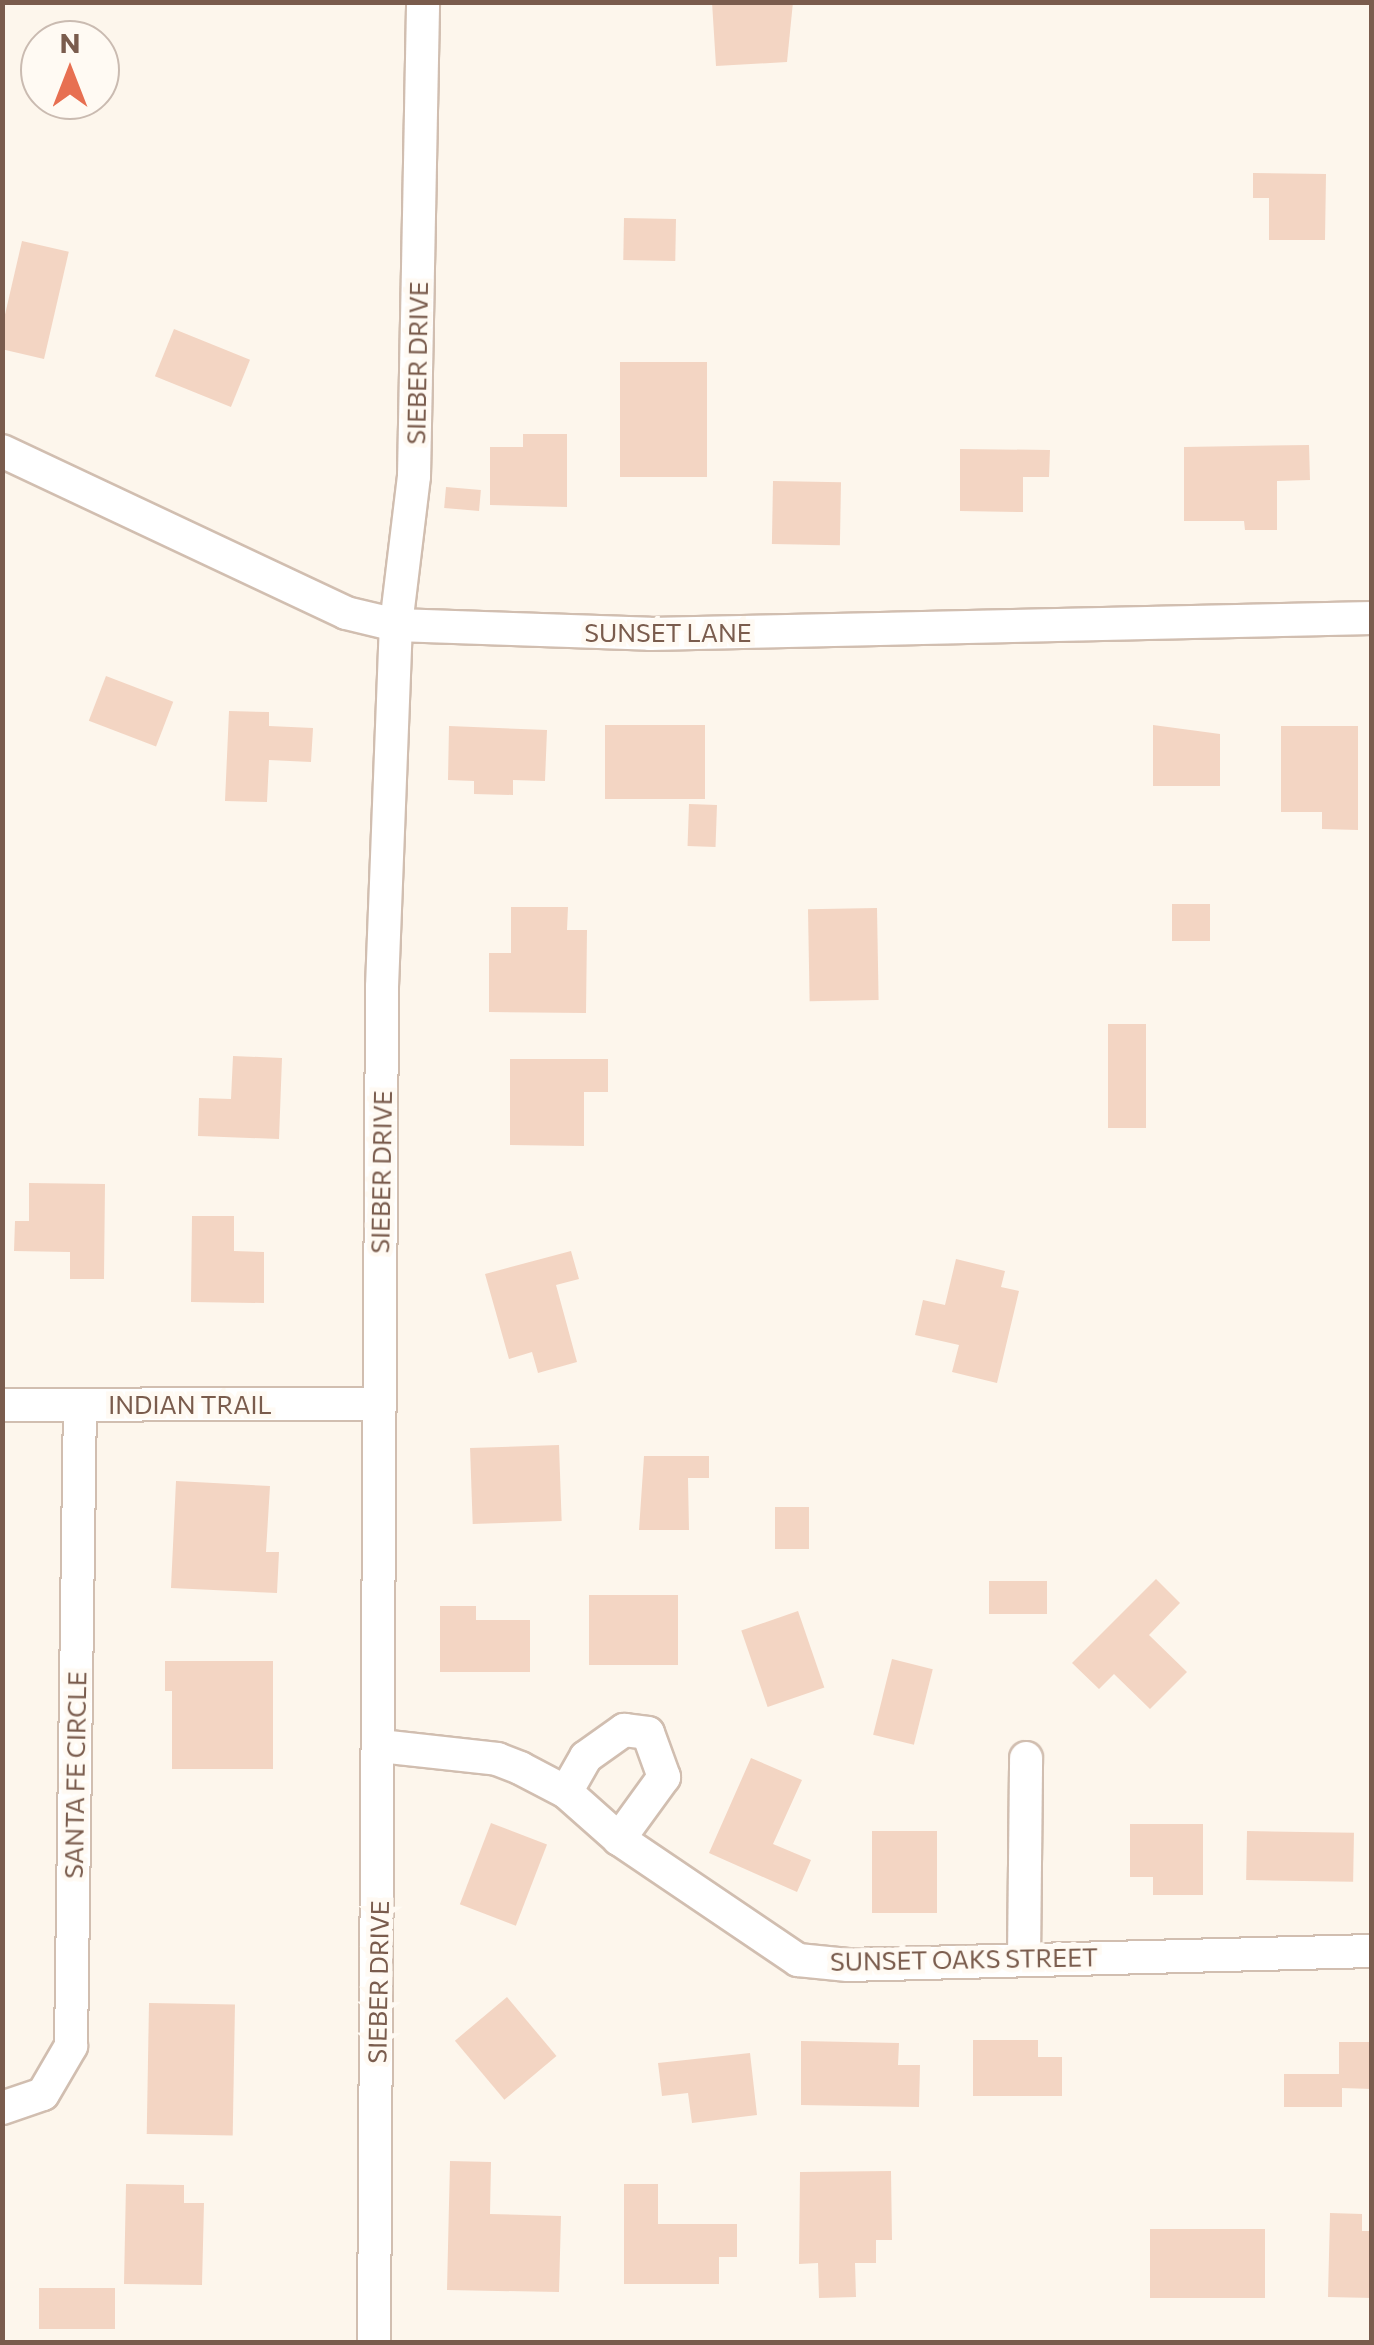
<!DOCTYPE html>
<style>
body{margin:0}
#map{position:relative;width:1374px;height:2345px;overflow:hidden;background:#fdf6ec;font-family:Commissioner,sans-serif}
div>[style]{position:absolute}
.building>*{inset:0;background:#f3d5c3;transform-origin:0 0}
.roads{filter:drop-shadow(2px 0 #d1beb0) drop-shadow(-2px 0 #d1beb0) drop-shadow(0 2px #d1beb0) drop-shadow(0 -2px #d1beb0)}
.minor>*{height:32px;margin:-16px;padding:0 16px;transform-origin:16px;border-radius:16px;background:#fff}
span{translate:-50% -50%;white-space:nowrap;text-align:center;line-height:1.15;-webkit-text-stroke:9px #fffaf3;paint-order:stroke}
.street-label{font-size:25px;color:#7a5c4d}
.frame{position:absolute;inset:0;border:5px solid #7a5c4d;pointer-events:none}
.north{position:absolute;left:20px;top:20px;width:100px;height:100px;box-sizing:border-box;background:#fffaf3;border:2px solid #cabbb1;border-radius:50%;rotate:0deg;font-size:28px;font-weight:700;line-height:40px;text-align:center;color:#7a5c4d}
.north::after{content:'';display:block;margin:auto;width:35px;height:45px;background:#e76f51;clip-path:polygon(50% 0,100% 100%,50% 72%,0 100%)}
</style>
<div id="map">
<div class="building">
<i style="clip-path:polygon(712px 2px,793px 2px,787px 62px,716px 66px)"></i>
<i style="clip-path:polygon(1253px 173px,1326px 174px,1325px 240px,1269px 240px,1269px 198px,1253px 198px)"></i>
<i style="left:624px;top:218px;width:52px;height:42px;rotate:1deg"></i>
<i style="left:22px;top:241px;width:48px;height:110px;rotate:13deg"></i>
<i style="left:174px;top:329px;width:82px;height:51px;rotate:22deg"></i>
<i style="left:620px;top:362px;width:87px;height:115px"></i>
<i style="clip-path:polygon(523px 434px,567px 434px,567px 507px,490px 505px,490px 447px,523px 447px)"></i>
<i style="clip-path:polygon(1309px 445px,1310px 480px,1277px 481px,1277px 530px,1245px 530px,1244px 521px,1184px 521px,1184px 447px)"></i>
<i style="clip-path:polygon(960px 449px,1050px 450px,1049px 477px,1023px 477px,1023px 512px,960px 511px)"></i>
<i style="left:773px;top:481px;width:68px;height:63px;rotate:1deg"></i>
<i style="left:446px;top:487px;width:35px;height:21px;rotate:5deg"></i>
<i style="left:106px;top:676px;width:72px;height:48px;rotate:21deg"></i>
<i style="clip-path:polygon(229px 711px,269px 712px,269px 726px,313px 728px,311px 762px,269px 760px,267px 802px,225px 801px)"></i>
<i style="left:605px;top:725px;width:100px;height:74px"></i>
<i style="clip-path:polygon(1153px 725px,1220px 734px,1220px 786px,1153px 786px)"></i>
<i style="clip-path:polygon(449px 726px,547px 730px,545px 781px,513px 780px,513px 795px,474px 794px,474px 781px,448px 780px)"></i>
<i style="clip-path:polygon(1281px 726px,1358px 726px,1358px 830px,1322px 829px,1322px 812px,1281px 812px)"></i>
<i style="left:689px;top:804px;width:28px;height:42px;rotate:2deg"></i>
<i style="left:1172px;top:904px;width:38px;height:37px"></i>
<i style="clip-path:polygon(511px 907px,568px 907px,567px 930px,587px 930px,586px 1013px,489px 1012px,489px 953px,511px 953px)"></i>
<i style="left:877px;top:908px;width:92px;height:69px;rotate:89deg"></i>
<i style="left:1108px;top:1024px;width:38px;height:104px"></i>
<i style="clip-path:polygon(233px 1056px,282px 1058px,279px 1139px,198px 1136px,199px 1098px,231px 1099px)"></i>
<i style="clip-path:polygon(510px 1059px,608px 1059px,608px 1092px,584px 1092px,584px 1146px,510px 1145px)"></i>
<i style="clip-path:polygon(29px 1183px,105px 1184px,104px 1279px,70px 1279px,70px 1252px,14px 1251px,15px 1221px,29px 1221px)"></i>
<i style="clip-path:polygon(192px 1216px,234px 1216px,234px 1251px,264px 1252px,264px 1303px,191px 1302px)"></i>
<i style="clip-path:polygon(571px 1251px,579px 1279px,556px 1285px,577px 1362px,538px 1373px,532px 1352px,509px 1359px,485px 1274px)"></i>
<i style="clip-path:polygon(956px 1259px,1005px 1271px,1001px 1287px,1019px 1291px,997px 1383px,952px 1372px,959px 1345px,915px 1335px,923px 1300px,945px 1305px)"></i>
<i style="left:559px;top:1445px;width:76px;height:89px;rotate:88deg"></i>
<i style="clip-path:polygon(644px 1456px,709px 1456px,709px 1478px,688px 1478px,689px 1530px,639px 1530px)"></i>
<i style="clip-path:polygon(176px 1481px,270px 1486px,266px 1552px,279px 1552px,277px 1593px,171px 1588px)"></i>
<i style="left:775px;top:1507px;width:34px;height:42px"></i>
<i style="clip-path:polygon(1156px 1579px,1180px 1603px,1149px 1635px,1187px 1672px,1150px 1709px,1114px 1674px,1099px 1689px,1072px 1663px)"></i>
<i style="left:989px;top:1581px;width:58px;height:33px"></i>
<i style="left:589px;top:1595px;width:89px;height:70px"></i>
<i style="clip-path:polygon(440px 1606px,476px 1606px,476px 1620px,530px 1620px,530px 1672px,440px 1672px)"></i>
<i style="left:798px;top:1611px;width:81px;height:60px;rotate:71deg"></i>
<i style="left:892px;top:1659px;width:42px;height:78px;rotate:14deg"></i>
<i style="clip-path:polygon(165px 1661px,273px 1661px,273px 1769px,172px 1769px,172px 1691px,165px 1691px)"></i>
<i style="clip-path:polygon(751px 1758px,802px 1780px,773px 1844px,811px 1860px,797px 1892px,709px 1853px)"></i>
<i style="left:491px;top:1823px;width:60px;height:87px;rotate:21deg"></i>
<i style="clip-path:polygon(1130px 1824px,1203px 1824px,1203px 1895px,1153px 1895px,1153px 1877px,1130px 1877px)"></i>
<i style="left:872px;top:1831px;width:65px;height:82px"></i>
<i style="left:1247px;top:1831px;width:107px;height:49px;rotate:1deg"></i>
<i style="left:507px;top:1997px;width:77px;height:68px;rotate:50deg"></i>
<i style="left:149px;top:2003px;width:86px;height:131px;rotate:1deg"></i>
<i style="clip-path:polygon(973px 2040px,1038px 2040px,1038px 2057px,1062px 2057px,1062px 2096px,973px 2096px)"></i>
<i style="clip-path:polygon(801px 2041px,899px 2043px,898px 2065px,920px 2065px,919px 2107px,801px 2105px)"></i>
<i style="clip-path:polygon(1339px 2042px,1372px 2042px,1372px 2089px,1342px 2088px,1342px 2107px,1284px 2107px,1284px 2074px,1339px 2074px)"></i>
<i style="clip-path:polygon(750px 2053px,757px 2115px,692px 2123px,688px 2093px,662px 2096px,658px 2063px)"></i>
<i style="clip-path:polygon(450px 2161px,491px 2162px,490px 2214px,561px 2216px,559px 2292px,447px 2290px)"></i>
<i style="clip-path:polygon(891px 2171px,892px 2240px,876px 2240px,876px 2263px,855px 2263px,856px 2297px,819px 2298px,818px 2263px,799px 2264px,800px 2172px)"></i>
<i style="clip-path:polygon(126px 2184px,184px 2185px,184px 2203px,204px 2203px,202px 2285px,124px 2284px)"></i>
<i style="clip-path:polygon(624px 2184px,658px 2184px,658px 2224px,737px 2224px,737px 2257px,719px 2257px,719px 2284px,624px 2284px)"></i>
<i style="clip-path:polygon(1330px 2213px,1362px 2214px,1362px 2231px,1372px 2231px,1372px 2298px,1328px 2297px)"></i>
<i style="left:1150px;top:2229px;width:115px;height:69px"></i>
<i style="left:39px;top:2288px;width:76px;height:41px"></i>
</div>
<div class="roads">
<div class="minor">
<i style="left:2px;top:451px;width:380px;rotate:25.2deg"></i>
<i style="left:346px;top:613px;width:51px;rotate:13.5deg"></i>
<i style="left:396px;top:625px;width:254px;rotate:2deg"></i>
<i style="left:650px;top:634px;width:722px;rotate:-1.27deg"></i>
<i style="left:2px;top:1405px;width:375px;rotate:-0.2deg"></i>
<i style="left:380px;top:1746px;width:118px;rotate:6.3deg"></i>
<i style="left:497px;top:1759px;width:25px;rotate:21deg"></i>
<i style="left:520px;top:1768px;width:52px;rotate:27.6deg"></i>
<i style="left:566px;top:1792px;width:71px;rotate:41.6deg"></i>
<i style="left:619px;top:1839px;width:216px;rotate:34.1deg"></i>
<i style="left:798px;top:1960px;width:50px;rotate:5.7deg"></i>
<i style="left:848px;top:1965px;width:524px;rotate:-1.53deg"></i>
<i style="left:566px;top:1792px;width:40px;rotate:-60.3deg"></i>
<i style="left:586px;top:1757px;width:47px;rotate:-35.4deg"></i>
<i style="left:624px;top:1730px;width:24px;rotate:7deg"></i>
<i style="left:648px;top:1733px;width:47px;rotate:70deg"></i>
<i style="left:664px;top:1777px;width:77px;rotate:126deg"></i>
<i style="left:1024px;top:1959px;width:201px;rotate:-89.4deg"></i>
<i style="left:2px;top:2108px;width:43px;rotate:-18.9deg"></i>
<i style="left:43px;top:2094px;width:56px;rotate:-59.7deg"></i>
<i style="left:71px;top:2046px;width:641px;rotate:-89.2deg"></i>
<i style="left:374px;top:2342px;width:1355px;rotate:-89.66deg"></i>
<i style="left:382px;top:987px;width:362px;rotate:-87.8deg"></i>
<i style="left:396px;top:625px;width:150px;rotate:-83.1deg"></i>
<i style="left:414px;top:476px;width:474px;rotate:-88.9deg"></i>
</div>
</div>
<div class="street-label">
<span style="left:417px;top:363px;rotate:-89deg">SIEBER DRIVE</span>
<span style="left:668px;top:632px">SUNSET LANE</span>
<span style="left:381px;top:1172px;rotate:-89deg">SIEBER DRIVE</span>
<span style="left:190px;top:1404px">INDIAN TRAIL</span>
<span style="left:75px;top:1775px;rotate:-89deg">SANTA FE CIRCLE</span>
<span style="left:964px;top:1959px;rotate:-1deg">SUNSET OAKS STREET</span>
<span style="left:378px;top:1982px;rotate:-89deg">SIEBER DRIVE</span>
</div>
<div class="frame"></div>
<div class="north">N</div>
</div>
